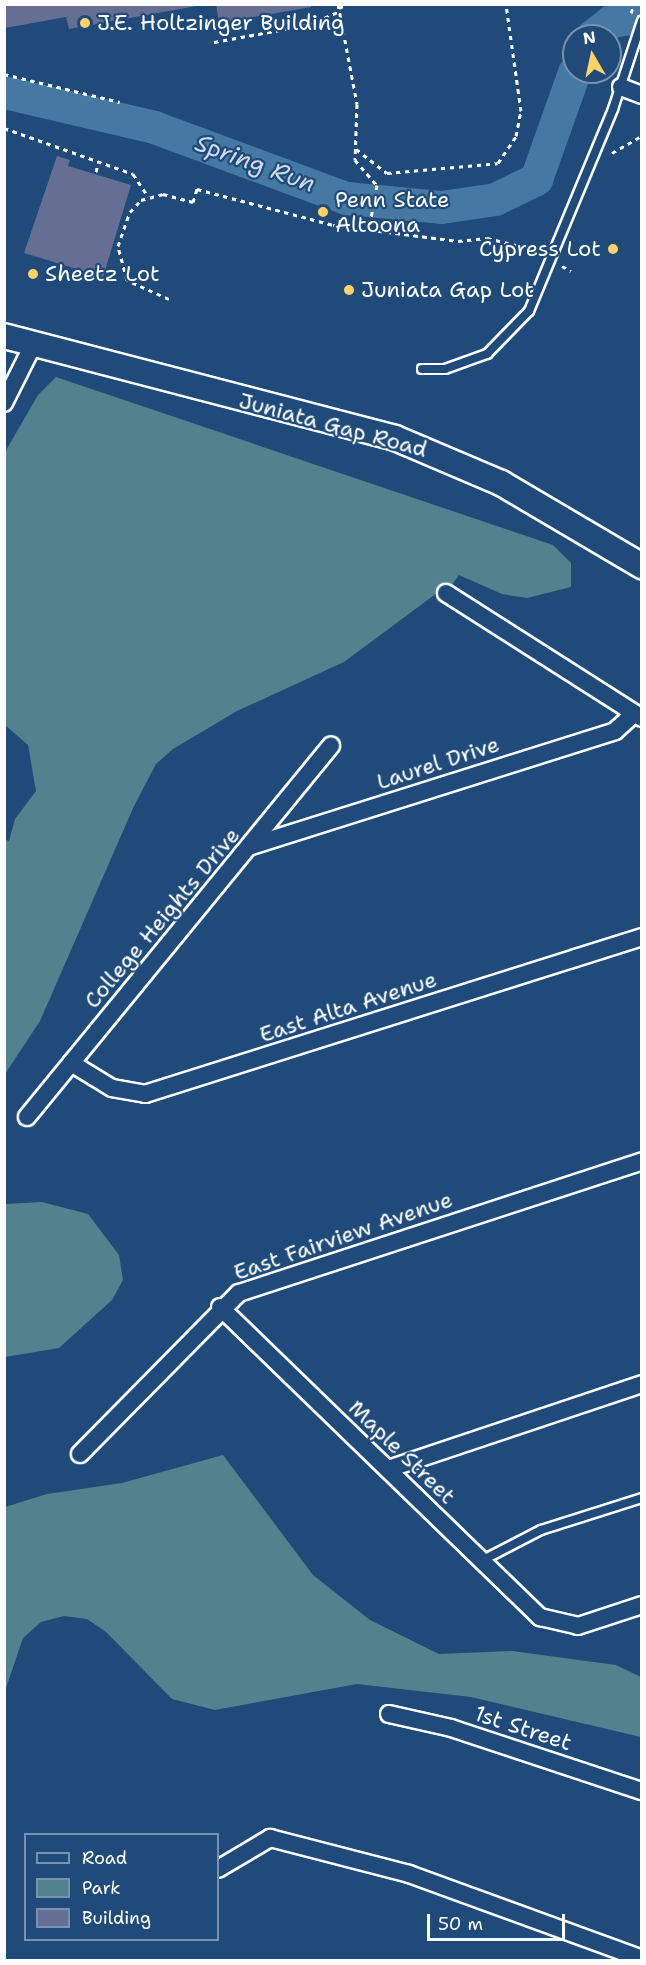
<!DOCTYPE html>
<style>
body{margin:0}
#map{position:relative;width:646px;height:1965px;overflow:hidden;background:#1f4a7a;font-family:"Shantell Sans",sans-serif}
div>[style]{position:absolute}
.green>*{inset:0;background:#52828d}
.river>*{height:33px;margin:-16.5px;padding:0 16.5px;transform-origin:16.5px;border-radius:16.5px;background:#4578a2}
.building>*{inset:0;background:#666e93}
.path>*{height:3px;margin-top:-1.5px;transform-origin:0;background:repeating-linear-gradient(90deg,#fff 0 4.5px,transparent 0 9px)}
.roads{filter:drop-shadow(2px 0 #fff) drop-shadow(-2px 0 #fff) drop-shadow(0 2px #fff) drop-shadow(0 -2px #fff)}
.lane>*{height:8px;margin:-4px;padding:0 4px;transform-origin:4px;border-radius:4px;background:#1f4a7a}
.street>*{height:16px;margin:-8px;padding:0 8px;transform-origin:8px;border-radius:8px;background:#1f4a7a}
.secondary>*{height:24px;margin:-12px;padding:0 12px;transform-origin:12px;border-radius:12px;background:#1f4a7a}
.dots>*{width:16px;height:16px;translate:-50% -50%;box-sizing:border-box;border:3px solid #1f4a7a;border-radius:50%}
span{translate:-50% -50%;white-space:nowrap;text-align:center;line-height:1.15;-webkit-text-stroke:4.5px #1f4a7a;paint-order:stroke}
.poi-label{font-size:22px;color:#fff}
.left{translate:0 -50%;text-align:left}
.right{translate:-100% -50%;text-align:right}
.street-label{font-size:22px;color:#fff}
.water-label{font-size:24px;color:#d0dde8;font-style:italic}
.frame{position:absolute;inset:0;border:6px solid #fff;pointer-events:none}
.legend{position:absolute;left:24px;top:1833px;width:195px;height:108px;box-sizing:border-box;background:#1f4a7a;border:2px solid #7992af;margin:0;padding:8px 10px;list-style:none;font-size:18px;color:#fff}
.legend li{display:flex;align-items:center;gap:12px;height:30px}
.legend b{width:30px;border:2px solid #7992af}
.north{position:absolute;left:562px;top:24px;width:60px;height:60px;box-sizing:border-box;background:#1f4a7a;border:2px solid #7992af;border-radius:50%;rotate:351deg;font-size:16px;font-weight:700;line-height:24px;text-align:center;color:#fff}
.north::after{content:'';display:block;margin:auto;width:21px;height:27px;background:#ffd166;clip-path:polygon(50% 0,100% 100%,50% 72%,0 100%)}
.scale{position:absolute;left:427px;top:1914px;width:138px;height:27px;box-sizing:border-box;border:3px solid #fff;border-top:0;padding-left:8px;font-size:18px;line-height:21px;white-space:nowrap;color:#fff;-webkit-text-stroke:4px #1f4a7a;paint-order:stroke}
</style>
<div id="map">
<div class="green">
<i style="clip-path:polygon(56px 377px,553px 545px,571px 563px,571px 587px,527px 598px,502px 594px,459px 575px,446px 593px,437px 593px,344px 662px,237px 711px,173px 749px,156px 764px,134px 806px,40px 1021px,5px 1074px,5px 840px,9px 841px,15px 819px,36px 791px,28px 745px,5px 725px,5px 452px,38px 395px)"></i>
<i style="clip-path:polygon(42px 1202px,88px 1214px,119px 1255px,123px 1280px,112px 1300px,59px 1348px,5px 1357px,5px 1204px)"></i>
<i style="clip-path:polygon(223px 1455px,313px 1575px,370px 1620px,439px 1654px,512px 1651px,616px 1665px,641px 1677px,641px 1737px,471px 1697px,357px 1684px,215px 1710px,172px 1699px,106px 1632px,87px 1619px,64px 1616px,41px 1622px,23px 1638px,5px 1691px,5px 1507px,47px 1494px,122px 1483px)"></i>
</div>
<div class="river">
<i style="left:592px;top:36px;width:24px;rotate:-38deg"></i>
<i style="left:611px;top:21px;width:31px;rotate:-9deg"></i>
<i style="left:4px;top:92px;width:154px;rotate:13.1deg"></i>
<i style="left:154px;top:127px;width:205px;rotate:20.3deg"></i>
<i style="left:346px;top:198px;width:95px;rotate:5.4deg"></i>
<i style="left:441px;top:207px;width:55px;rotate:-8.4deg"></i>
<i style="left:495px;top:199px;width:46px;rotate:-26deg"></i>
<i style="left:536px;top:179px;width:114px;rotate:-70.4deg"></i>
</div>
<div class="building">
<i style="clip-path:polygon(5px 4px,197px 4px,197px 6px,69px 29px,66px 17px,5px 28px)"></i>
<i style="clip-path:polygon(216px 4px,311px 4px,311px 7px,219px 23px)"></i>
<i style="clip-path:polygon(57px 156px,70px 160px,68px 166px,131px 185px,103px 277px,24px 253px)"></i>
</div>
<div class="path">
<i style="left:338px;top:4px;width:102px;rotate:79.2deg"></i>
<i style="left:357px;top:104px;width:56px;rotate:92deg"></i>
<i style="left:355px;top:160px;width:33px;rotate:49deg"></i>
<i style="left:377px;top:185px;width:45px;rotate:100.3deg"></i>
<i style="left:339px;top:8px;width:10px;rotate:-24deg"></i>
<i style="left:631px;top:13px;width:9px;rotate:-72deg"></i>
<i style="left:214px;top:42px;width:96px;rotate:-10.3deg"></i>
<i style="left:308px;top:25px;width:35px;rotate:-24deg"></i>
<i style="left:4px;top:74px;width:119px;rotate:13.6deg"></i>
<i style="left:4px;top:128px;width:137px;rotate:19.6deg"></i>
<i style="left:133px;top:174px;width:27px;rotate:56deg"></i>
<i style="left:356px;top:149px;width:39px;rotate:38deg"></i>
<i style="left:387px;top:173px;width:111px;rotate:-5.1deg"></i>
<i style="left:498px;top:163px;width:32px;rotate:-56deg"></i>
<i style="left:516px;top:136px;width:25px;rotate:-79deg"></i>
<i style="left:521px;top:111px;width:108px;rotate:-98deg"></i>
<i style="left:612px;top:153px;width:34px;rotate:-30deg"></i>
<i style="left:96px;top:172px;width:9px;rotate:-77deg"></i>
<i style="left:562px;top:266px;width:10px;rotate:29deg"></i>
<i style="left:169px;top:299px;width:46px;rotate:-155.7deg"></i>
<i style="left:127px;top:280px;width:35px;rotate:-105deg"></i>
<i style="left:118px;top:246px;width:36px;rotate:-71deg"></i>
<i style="left:130px;top:212px;width:16px;rotate:-47deg"></i>
<i style="left:141px;top:200px;width:23px;rotate:-15deg"></i>
<i style="left:163px;top:194px;width:31px;rotate:15deg"></i>
<i style="left:193px;top:202px;width:14px;rotate:-73deg"></i>
<i style="left:197px;top:189px;width:141px;rotate:14.8deg"></i>
<i style="left:333px;top:225px;width:126px;rotate:7.3deg"></i>
<i style="left:458px;top:241px;width:29px;rotate:-6deg"></i>
<i style="left:487px;top:238px;width:51px;rotate:13.5deg"></i>
</div>
<div class="roads">
<div class="lane">
<i style="left:422px;top:369px;width:23px"></i>
<i style="left:445px;top:369px;width:45px;rotate:-19.7deg"></i>
<i style="left:487px;top:354px;width:60px;rotate:-45.7deg"></i>
<i style="left:529px;top:311px;width:219px;rotate:-67.4deg"></i>
<i style="left:613px;top:109px;width:93px;rotate:-71.8deg"></i>
<i style="left:481px;top:1561px;width:68px;rotate:-27.3deg"></i>
<i style="left:541px;top:1530px;width:106px;rotate:-17.6deg"></i>
</div>
<div class="street">
<i style="left:621px;top:87px;width:22px;rotate:21deg"></i>
<i style="left:4px;top:403px;width:63px;rotate:-63.4deg"></i>
<i style="left:446px;top:593px;width:232px;rotate:32.5deg"></i>
<i style="left:251px;top:846px;width:382px;rotate:-17.5deg"></i>
<i style="left:615px;top:731px;width:25px;rotate:-42deg"></i>
<i style="left:71px;top:1063px;width:48px;rotate:31.4deg"></i>
<i style="left:112px;top:1088px;width:34px;rotate:10deg"></i>
<i style="left:145px;top:1094px;width:521px;rotate:-17.53deg"></i>
<i style="left:27px;top:1117px;width:480px;rotate:-50.7deg"></i>
<i style="left:220px;top:1307px;width:446px;rotate:44.1deg"></i>
<i style="left:540px;top:1617px;width:39px;rotate:13deg"></i>
<i style="left:578px;top:1626px;width:67px;rotate:-18.2deg"></i>
<i style="left:80px;top:1454px;width:226px;rotate:-45.4deg"></i>
<i style="left:239px;top:1293px;width:424px;rotate:-18.1deg"></i>
<i style="left:388px;top:1469px;width:268px;rotate:-18.5deg"></i>
<i style="left:389px;top:1714px;width:64px;rotate:12.7deg"></i>
<i style="left:451px;top:1728px;width:201px;rotate:18.3deg"></i>
<i style="left:218px;top:1869px;width:61px;rotate:-30.8deg"></i>
<i style="left:270px;top:1838px;width:144px;rotate:14.5deg"></i>
<i style="left:409px;top:1874px;width:248px;rotate:20deg"></i>
</div>
<div class="secondary">
<i style="left:4px;top:336px;width:404px;rotate:14.6deg"></i>
<i style="left:395px;top:438px;width:115px;rotate:23deg"></i>
<i style="left:501px;top:483px;width:164px;rotate:30.5deg"></i>
</div>
</div>
<div class="dots">
<i style="left:85px;top:23px;background:#ffd166"></i>
<i style="left:323px;top:212px;background:#ffd166"></i>
<i style="left:613px;top:249px;background:#ffd166"></i>
<i style="left:33px;top:274px;background:#ffd166"></i>
<i style="left:349px;top:290px;background:#ffd166"></i>
</div>
<div class="poi-label">
<span class="left" style="left:97px;top:23px">J.E. Holtzinger Building</span>
<span class="left" style="left:335px;top:212px">Penn State<br>Altoona</span>
<span class="right" style="left:601px;top:249px">Cypress Lot</span>
<span class="left" style="left:45px;top:274px">Sheetz Lot</span>
<span class="left" style="left:361px;top:290px">Juniata Gap Lot</span>
</div>
<div class="street-label">
<span style="left:333px;top:425px;rotate:15deg">Juniata Gap Road</span>
<span style="left:438px;top:763px;rotate:-18deg">Laurel Drive</span>
<span style="left:162px;top:918px;rotate:-50deg">College Heights Drive</span>
<span style="left:348px;top:1007px;rotate:-18deg">East Alta Avenue</span>
<span style="left:343px;top:1236px;rotate:-19deg">East Fairview Avenue</span>
<span style="left:402px;top:1452px;rotate:44deg">Maple Street</span>
<span style="left:523px;top:1728px;rotate:18deg">1st Street</span>
</div>
<div class="water-label">
<span style="left:255px;top:164px;rotate:20deg">Spring Run</span>
</div>
<div class="frame"></div>
<ul class="legend">
<li><b style="height:8px;background:#1f4a7a"></b>Road</li>
<li><b style="height:16px;background:#52828d"></b>Park</li>
<li><b style="height:16px;background:#666e93"></b>Building</li>
</ul>
<div class="north">N</div>
<div class="scale">50 m</div>
</div>
